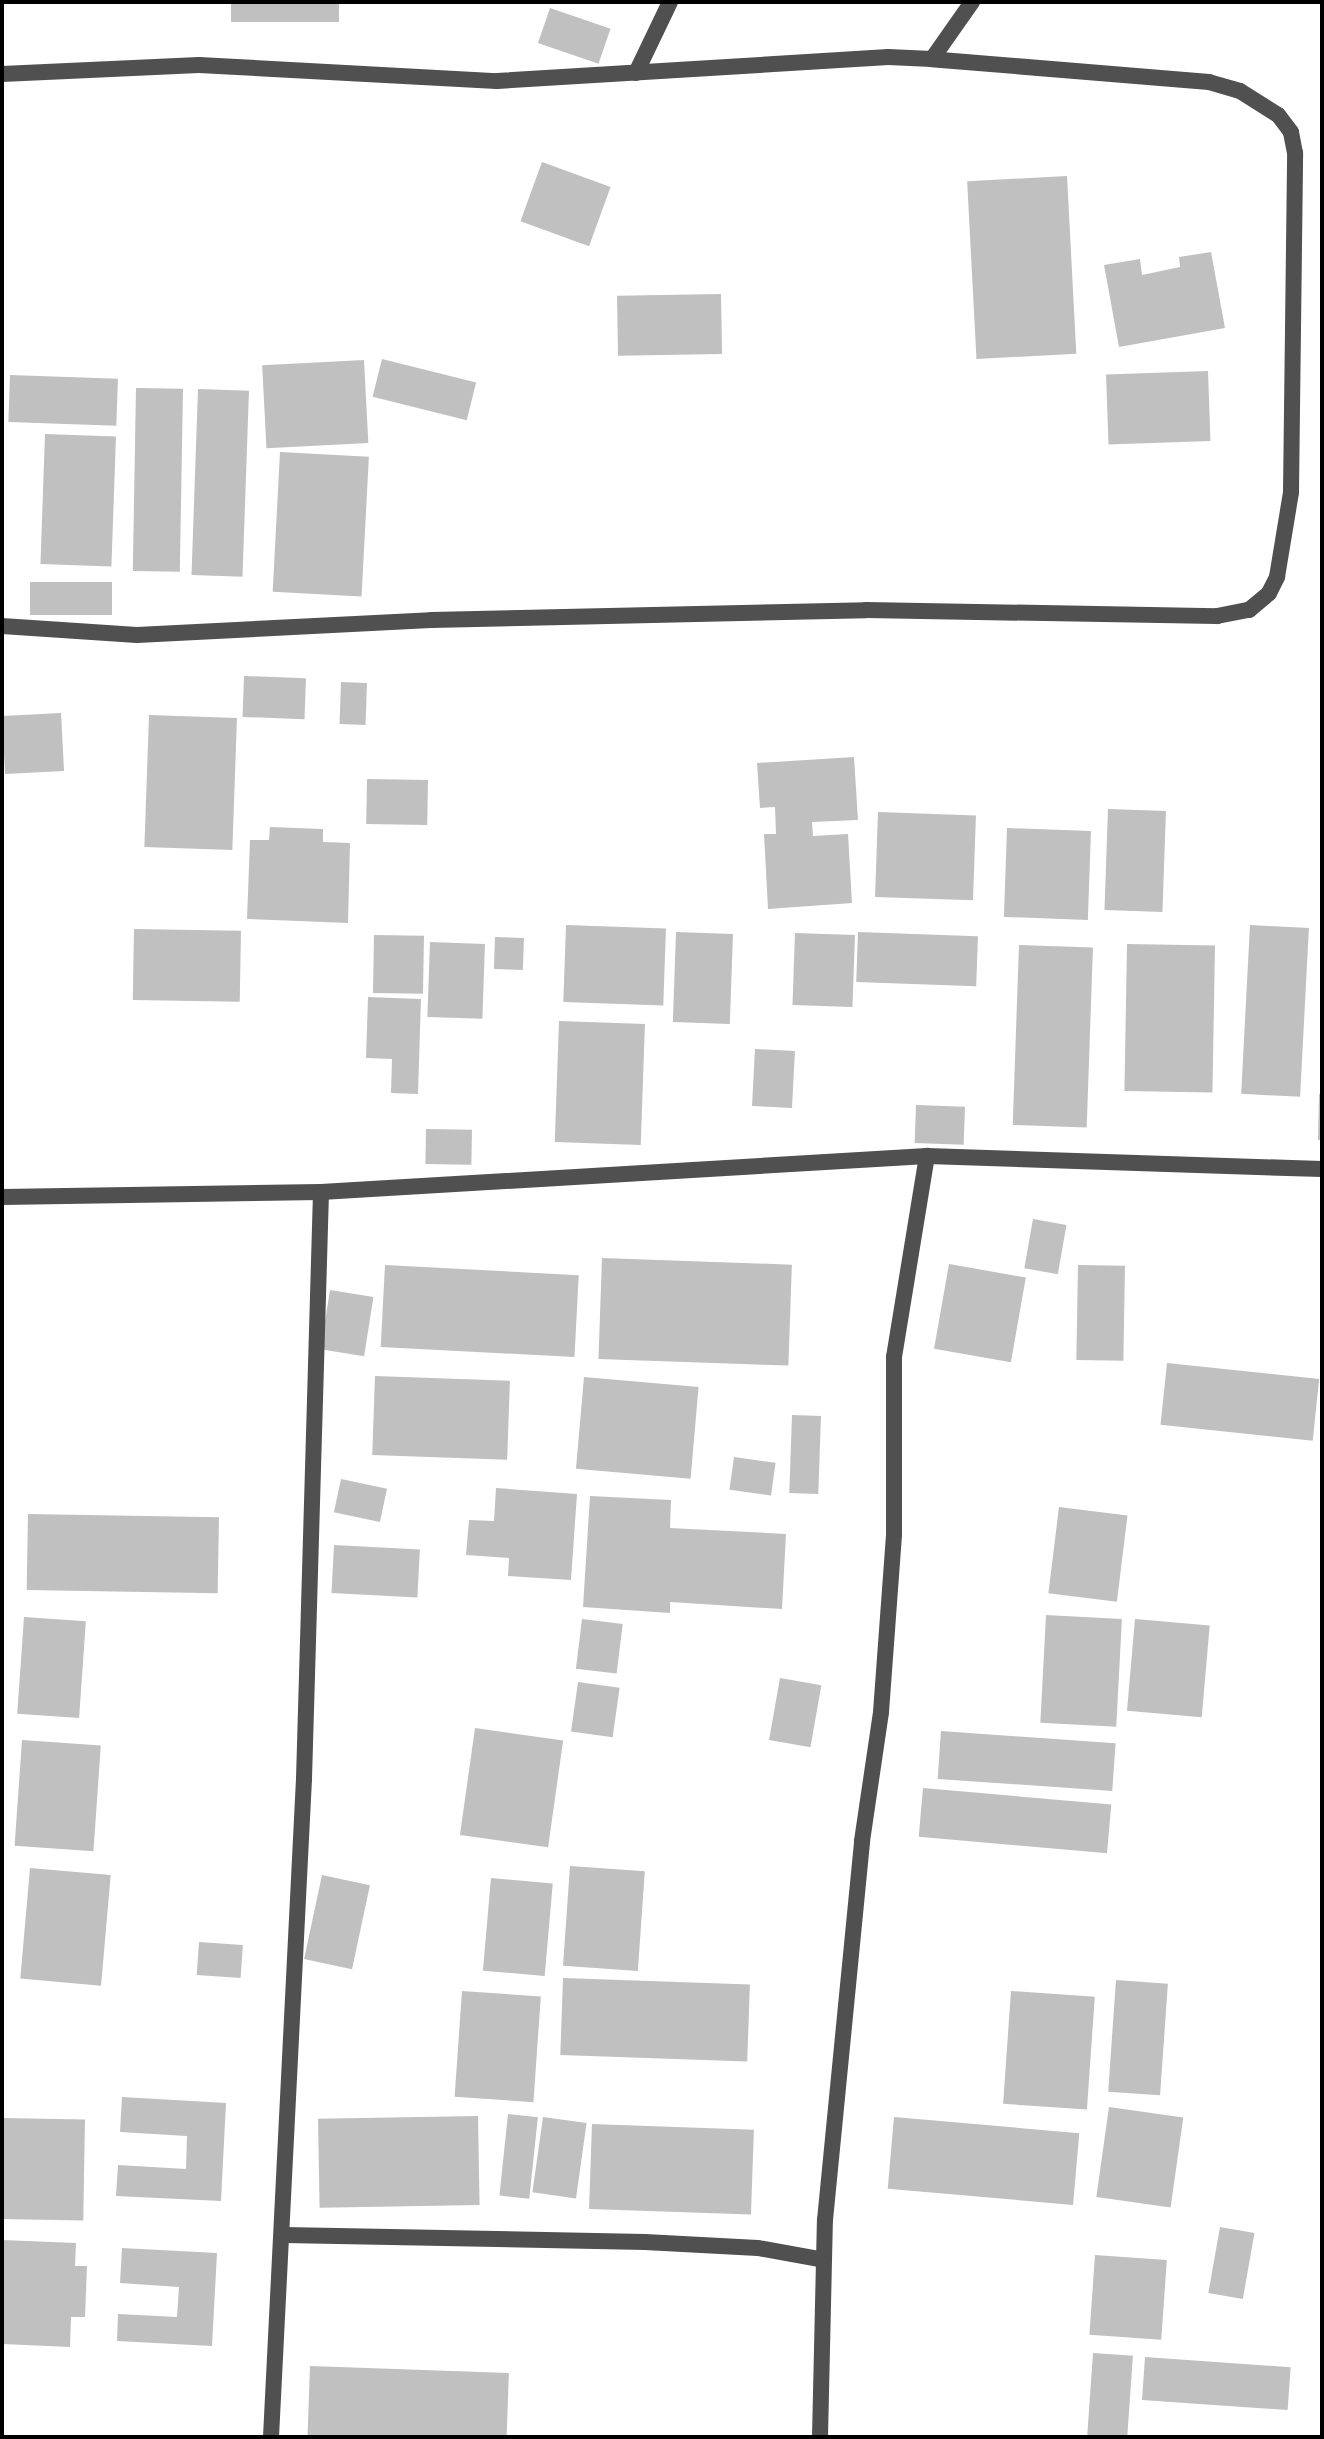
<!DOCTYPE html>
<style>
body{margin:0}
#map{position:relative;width:1324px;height:2439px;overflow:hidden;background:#fff;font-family:"Archivo Narrow",sans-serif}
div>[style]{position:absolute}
.building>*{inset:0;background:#c0c0c0;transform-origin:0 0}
.street>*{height:16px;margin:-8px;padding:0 8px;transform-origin:8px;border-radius:8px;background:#505050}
span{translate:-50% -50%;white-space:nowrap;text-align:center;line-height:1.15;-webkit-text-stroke:8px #fff;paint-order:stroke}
.frame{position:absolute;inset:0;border:4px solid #000;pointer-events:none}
</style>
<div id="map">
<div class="building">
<i style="left:231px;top:2px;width:108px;height:20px"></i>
<i style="left:550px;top:8px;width:64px;height:37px;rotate:19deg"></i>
<i style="left:542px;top:162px;width:73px;height:63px;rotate:20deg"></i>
<i style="left:1067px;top:176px;width:178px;height:100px;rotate:87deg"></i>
<i style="clip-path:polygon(1211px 252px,1225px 328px,1119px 347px,1104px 265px,1140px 259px,1142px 275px,1180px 267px,1179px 257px)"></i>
<i style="left:721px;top:294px;width:60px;height:104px;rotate:89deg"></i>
<i style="left:382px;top:359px;width:97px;height:39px;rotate:14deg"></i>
<i style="left:364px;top:360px;width:83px;height:102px;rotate:87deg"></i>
<i style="left:1208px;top:371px;width:70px;height:102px;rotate:88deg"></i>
<i style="left:10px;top:375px;width:108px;height:47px;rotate:2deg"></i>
<i style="left:136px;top:388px;width:47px;height:183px;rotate:1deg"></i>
<i style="left:198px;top:389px;width:51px;height:186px;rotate:2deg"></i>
<i style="left:45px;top:434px;width:71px;height:130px;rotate:2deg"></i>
<i style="left:280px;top:452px;width:89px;height:140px;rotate:3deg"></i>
<i style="left:30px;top:582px;width:82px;height:33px"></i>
<i style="left:244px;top:676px;width:62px;height:41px;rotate:2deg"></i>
<i style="left:341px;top:682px;width:26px;height:42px;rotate:2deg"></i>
<i style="left:61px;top:713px;width:58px;height:59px;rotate:87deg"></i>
<i style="left:149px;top:715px;width:88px;height:132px;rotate:2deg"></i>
<i style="clip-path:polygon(854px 757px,858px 820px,812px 822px,813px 836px,848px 834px,852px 903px,768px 909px,764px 834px,776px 834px,775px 807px,760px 808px,757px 763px)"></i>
<i style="left:367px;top:779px;width:61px;height:45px;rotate:1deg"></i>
<i style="left:1108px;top:809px;width:58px;height:101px;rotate:2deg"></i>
<i style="left:878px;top:812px;width:98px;height:85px;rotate:2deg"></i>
<i style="clip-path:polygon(270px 827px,323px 829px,323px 842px,350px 843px,348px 923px,247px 919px,250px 840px,269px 840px)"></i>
<i style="left:1007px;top:828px;width:84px;height:89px;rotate:2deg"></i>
<i style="left:566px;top:925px;width:100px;height:77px;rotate:2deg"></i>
<i style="left:1250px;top:925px;width:59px;height:169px;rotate:3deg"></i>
<i style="left:134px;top:929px;width:107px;height:71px;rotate:1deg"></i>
<i style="left:676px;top:932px;width:57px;height:90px;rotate:2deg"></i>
<i style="left:858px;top:932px;width:120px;height:50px;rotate:2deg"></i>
<i style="left:795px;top:933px;width:60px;height:72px;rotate:2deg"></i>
<i style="left:374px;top:935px;width:50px;height:58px;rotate:1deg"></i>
<i style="left:495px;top:937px;width:29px;height:32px;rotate:2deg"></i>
<i style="left:430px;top:942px;width:55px;height:75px;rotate:2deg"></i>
<i style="left:1127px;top:944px;width:88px;height:147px;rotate:1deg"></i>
<i style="left:1019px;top:945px;width:74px;height:180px;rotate:2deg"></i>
<i style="clip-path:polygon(368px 997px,421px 999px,418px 1094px,391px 1093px,392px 1059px,366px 1058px)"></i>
<i style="left:559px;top:1021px;width:86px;height:121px;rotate:2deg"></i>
<i style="left:755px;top:1049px;width:40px;height:57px;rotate:3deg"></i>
<i style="clip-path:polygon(1319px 1094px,1322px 1094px,1322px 1140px,1318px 1140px)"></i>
<i style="left:916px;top:1105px;width:49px;height:38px;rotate:2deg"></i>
<i style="left:426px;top:1129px;width:46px;height:35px;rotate:1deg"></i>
<i style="left:1033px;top:1219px;width:34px;height:50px;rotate:10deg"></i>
<i style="left:602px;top:1258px;width:190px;height:101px;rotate:2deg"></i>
<i style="left:949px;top:1264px;width:78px;height:86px;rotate:10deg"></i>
<i style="left:385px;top:1265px;width:194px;height:82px;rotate:3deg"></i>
<i style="left:1078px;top:1265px;width:47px;height:95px;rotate:1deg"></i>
<i style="left:330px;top:1290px;width:44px;height:60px;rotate:9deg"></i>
<i style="left:1167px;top:1363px;width:153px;height:62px;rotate:6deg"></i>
<i style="left:375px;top:1376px;width:135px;height:79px;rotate:2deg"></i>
<i style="left:584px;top:1377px;width:115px;height:92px;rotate:5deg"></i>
<i style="left:792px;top:1415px;width:29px;height:78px;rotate:2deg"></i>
<i style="left:734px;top:1457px;width:42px;height:33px;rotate:8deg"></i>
<i style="left:341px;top:1479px;width:47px;height:34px;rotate:12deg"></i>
<i style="clip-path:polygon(496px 1488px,577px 1494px,571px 1580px,508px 1576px,509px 1558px,466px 1555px,469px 1520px,494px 1521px)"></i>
<i style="clip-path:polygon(590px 1496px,671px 1500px,670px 1528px,786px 1534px,782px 1609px,670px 1602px,670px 1613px,583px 1607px)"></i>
<i style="left:1059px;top:1507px;width:69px;height:87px;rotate:7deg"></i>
<i style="left:28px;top:1514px;width:191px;height:76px;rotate:1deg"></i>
<i style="left:334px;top:1545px;width:86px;height:48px;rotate:3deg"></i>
<i style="left:1046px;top:1615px;width:76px;height:108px;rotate:3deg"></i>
<i style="left:24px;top:1617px;width:62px;height:97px;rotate:4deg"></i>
<i style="left:582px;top:1619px;width:41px;height:50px;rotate:7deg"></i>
<i style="left:1135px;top:1619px;width:75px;height:92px;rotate:5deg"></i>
<i style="left:780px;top:1678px;width:42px;height:63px;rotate:10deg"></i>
<i style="left:578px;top:1682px;width:42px;height:50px;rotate:8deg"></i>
<i style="left:475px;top:1728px;width:89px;height:108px;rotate:8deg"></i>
<i style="left:941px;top:1731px;width:175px;height:48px;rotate:4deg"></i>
<i style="left:22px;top:1740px;width:79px;height:106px;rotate:4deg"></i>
<i style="left:923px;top:1788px;width:189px;height:49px;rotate:5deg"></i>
<i style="left:570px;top:1866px;width:75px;height:100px;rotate:4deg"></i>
<i style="left:30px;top:1868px;width:81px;height:111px;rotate:5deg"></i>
<i style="left:322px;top:1875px;width:49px;height:86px;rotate:12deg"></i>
<i style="left:491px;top:1878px;width:62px;height:93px;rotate:5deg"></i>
<i style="left:199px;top:1942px;width:44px;height:33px;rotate:4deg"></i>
<i style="left:563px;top:1978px;width:187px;height:77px;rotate:2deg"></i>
<i style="left:1116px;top:1980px;width:52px;height:112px;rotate:4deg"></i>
<i style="left:462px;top:1991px;width:79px;height:106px;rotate:4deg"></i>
<i style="left:1011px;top:1991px;width:84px;height:113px;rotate:4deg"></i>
<i style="clip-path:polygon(122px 2097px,226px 2103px,221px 2201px,116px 2196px,118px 2165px,186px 2169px,187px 2136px,120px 2132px)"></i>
<i style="left:1109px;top:2107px;width:75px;height:91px;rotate:8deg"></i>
<i style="left:508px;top:2114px;width:30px;height:82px;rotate:6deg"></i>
<i style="left:478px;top:2116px;width:89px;height:160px;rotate:89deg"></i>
<i style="left:543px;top:2117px;width:44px;height:76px;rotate:8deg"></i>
<i style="left:894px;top:2117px;width:186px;height:72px;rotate:5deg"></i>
<i style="left:2px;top:2118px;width:83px;height:101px;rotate:1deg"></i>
<i style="left:592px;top:2124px;width:162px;height:85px;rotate:2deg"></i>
<i style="left:1220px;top:2227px;width:35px;height:67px;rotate:10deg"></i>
<i style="clip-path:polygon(2px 2240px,76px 2243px,75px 2266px,87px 2266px,85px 2317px,71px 2317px,70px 2347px,2px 2344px)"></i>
<i style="clip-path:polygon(122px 2248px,217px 2253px,212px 2346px,117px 2341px,118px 2314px,177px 2317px,179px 2287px,120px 2283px)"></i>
<i style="left:1095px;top:2255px;width:72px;height:80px;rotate:4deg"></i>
<i style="left:1093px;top:2353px;width:40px;height:84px;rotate:4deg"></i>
<i style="left:1145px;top:2357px;width:146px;height:43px;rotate:4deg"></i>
<i style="left:310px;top:2366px;width:199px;height:71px;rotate:2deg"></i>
</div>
<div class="street">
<i style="left:636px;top:73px;width:79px;rotate:-64.4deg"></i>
<i style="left:2px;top:74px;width:197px;rotate:-2.6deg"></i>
<i style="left:199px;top:65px;width:298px;rotate:3.1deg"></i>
<i style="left:497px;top:81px;width:392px;rotate:-3.5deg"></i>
<i style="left:888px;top:57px;width:44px;rotate:2.6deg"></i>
<i style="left:932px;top:59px;width:70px;rotate:-54.9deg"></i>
<i style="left:2px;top:626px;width:135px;rotate:3.8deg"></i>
<i style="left:137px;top:635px;width:294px;rotate:-2.9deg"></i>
<i style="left:431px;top:620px;width:435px;rotate:-1.3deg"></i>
<i style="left:866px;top:610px;width:351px;rotate:1deg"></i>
<i style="left:1217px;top:616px;width:33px;rotate:-11deg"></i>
<i style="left:1249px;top:610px;width:26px;rotate:-40deg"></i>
<i style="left:1269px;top:593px;width:18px;rotate:-63deg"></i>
<i style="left:1277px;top:577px;width:86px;rotate:-80.6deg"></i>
<i style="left:1291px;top:492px;width:339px;rotate:-89.3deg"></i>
<i style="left:1295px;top:153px;width:21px;rotate:-101deg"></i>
<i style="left:1291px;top:132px;width:21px;rotate:-127deg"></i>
<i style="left:1278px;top:115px;width:45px;rotate:-147.7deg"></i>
<i style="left:1240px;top:91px;width:32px;rotate:-164deg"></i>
<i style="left:1209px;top:82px;width:278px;rotate:-175.3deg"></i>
<i style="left:2px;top:1197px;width:319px;rotate:-0.9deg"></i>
<i style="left:321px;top:1192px;width:607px;rotate:-3.4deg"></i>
<i style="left:927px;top:1156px;width:395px;rotate:1.9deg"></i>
<i style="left:284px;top:2235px;width:361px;rotate:1.1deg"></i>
<i style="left:645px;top:2242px;width:113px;rotate:3deg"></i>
<i style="left:758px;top:2248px;width:67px;rotate:10.3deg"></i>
<i style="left:271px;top:2437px;width:659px;rotate:-87.13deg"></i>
<i style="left:304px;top:1779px;width:587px;rotate:-88.34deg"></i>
<i style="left:820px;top:2437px;width:217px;rotate:-88.7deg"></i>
<i style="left:825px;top:2220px;width:381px;rotate:-84.4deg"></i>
<i style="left:862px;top:1841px;width:130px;rotate:-81.6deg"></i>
<i style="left:881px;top:1712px;width:177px;rotate:-85.8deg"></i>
<i style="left:894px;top:1535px;width:178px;rotate:-90deg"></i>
<i style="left:894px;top:1357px;width:204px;rotate:-80.7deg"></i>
</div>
<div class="frame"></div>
</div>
